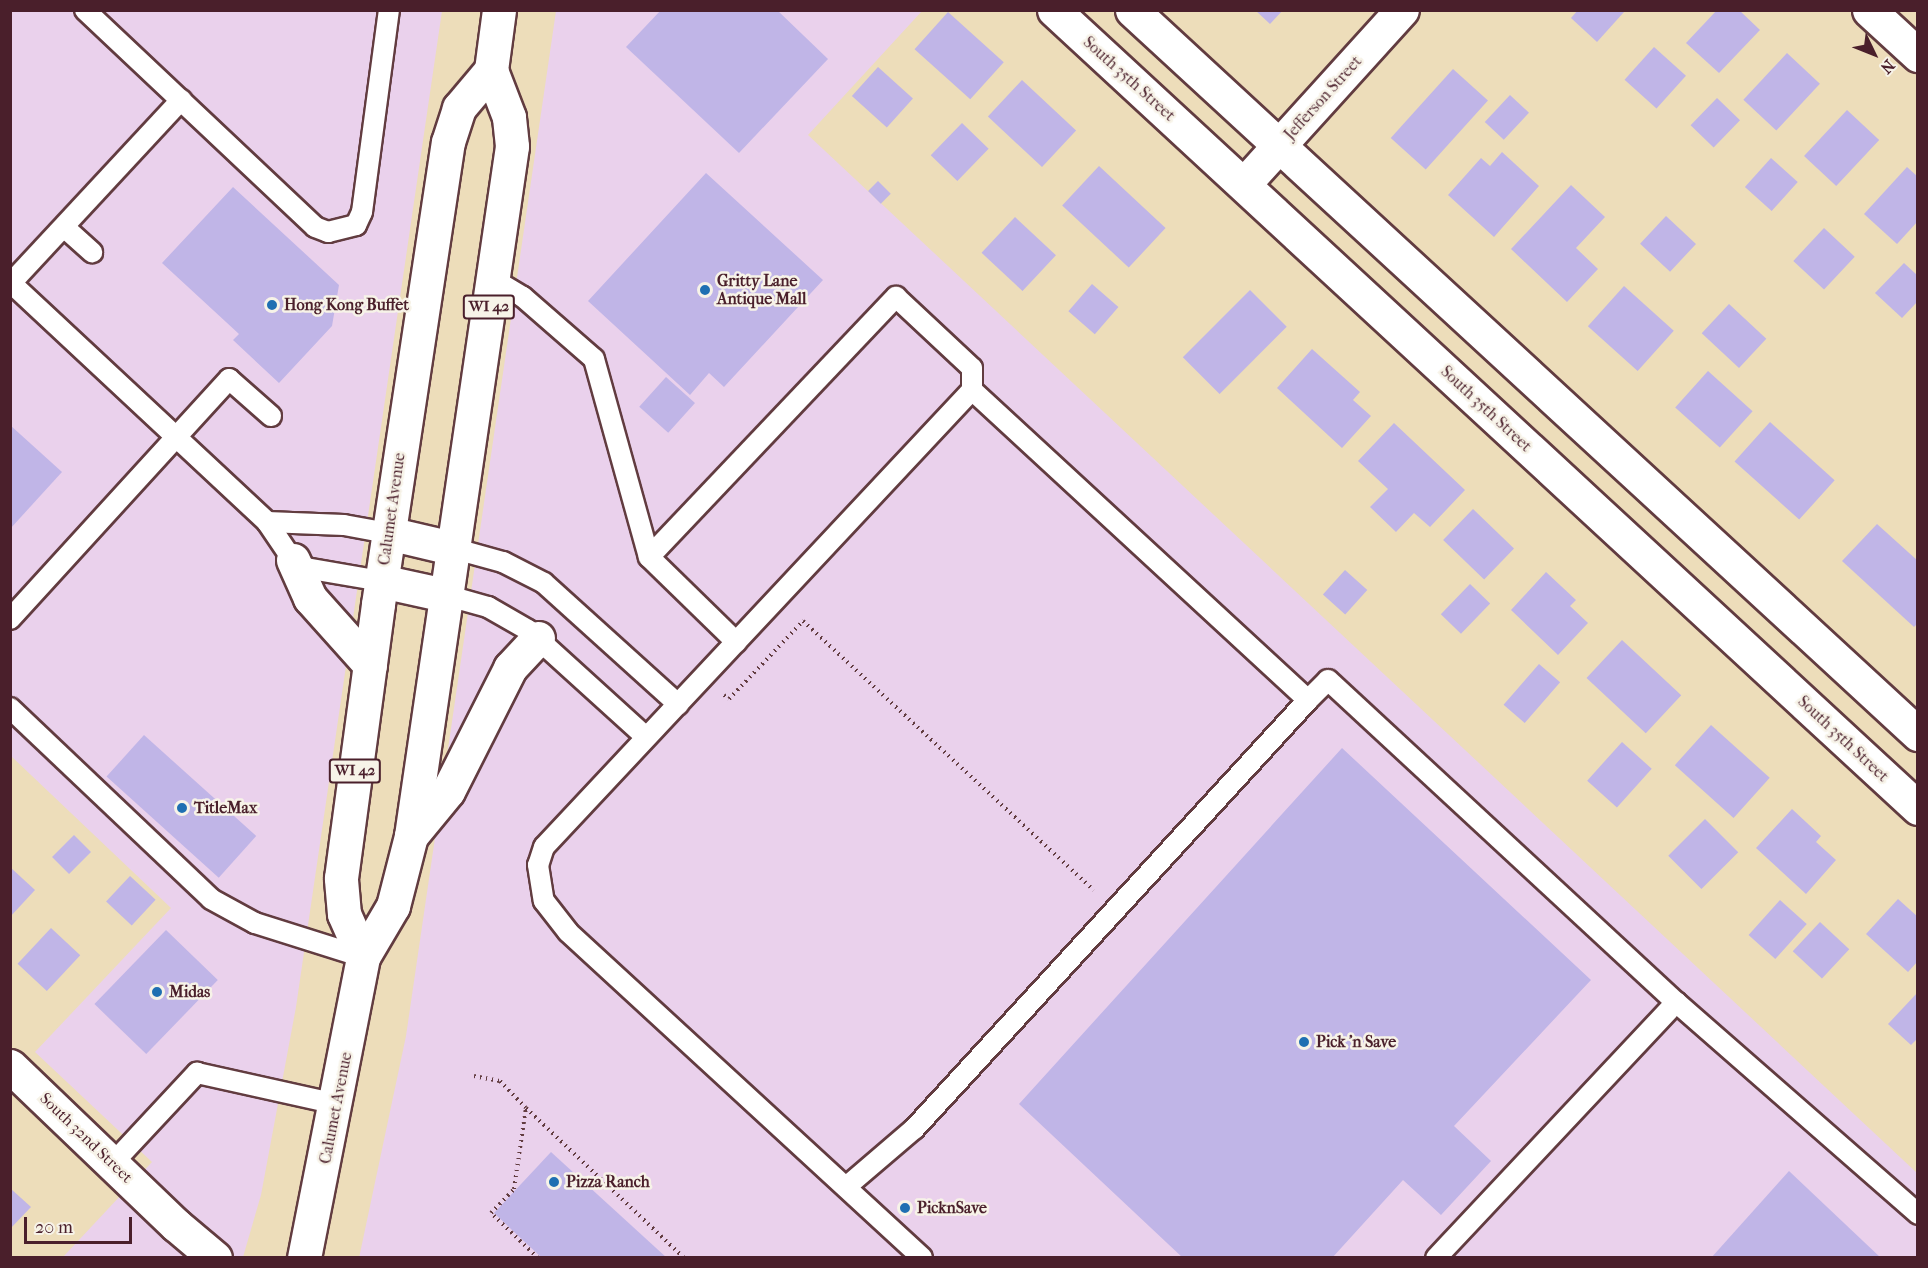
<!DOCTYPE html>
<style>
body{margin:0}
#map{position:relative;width:1928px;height:1268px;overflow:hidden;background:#edddba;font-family:"IM FELL French Canon",serif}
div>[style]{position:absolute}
.built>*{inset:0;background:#ead1ec}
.building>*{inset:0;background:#c0b5e7;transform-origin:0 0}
.path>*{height:4px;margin-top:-2px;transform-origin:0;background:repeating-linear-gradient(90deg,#623c40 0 1.5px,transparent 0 6px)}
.roads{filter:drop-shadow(2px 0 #623c40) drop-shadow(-2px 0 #623c40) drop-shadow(0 2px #623c40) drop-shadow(0 -2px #623c40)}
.lane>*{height:20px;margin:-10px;padding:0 10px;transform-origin:10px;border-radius:10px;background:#fff}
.street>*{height:33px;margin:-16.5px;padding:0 16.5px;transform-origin:16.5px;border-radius:16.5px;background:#fff}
.primary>*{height:33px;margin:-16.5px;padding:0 16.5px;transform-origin:16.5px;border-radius:16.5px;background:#fff}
.dots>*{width:16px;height:16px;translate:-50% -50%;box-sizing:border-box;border:3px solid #f7f3e8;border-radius:50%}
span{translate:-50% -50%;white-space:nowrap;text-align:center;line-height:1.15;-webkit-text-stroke:5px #f7f3e8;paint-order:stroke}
.shield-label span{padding:2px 4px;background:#f7f3e8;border:2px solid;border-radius:4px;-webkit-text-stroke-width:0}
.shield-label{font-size:15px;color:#4a1f2b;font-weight:700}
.street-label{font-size:16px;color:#4a1f2b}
.poi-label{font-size:16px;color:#4a1f2b;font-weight:700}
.left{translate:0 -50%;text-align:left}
.frame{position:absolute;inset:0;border:12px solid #4a1f2b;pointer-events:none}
.north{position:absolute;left:1844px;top:24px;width:60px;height:60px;-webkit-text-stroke:4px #f7f3e8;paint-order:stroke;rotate:133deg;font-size:16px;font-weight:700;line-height:24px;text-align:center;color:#4a1f2b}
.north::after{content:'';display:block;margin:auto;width:21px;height:27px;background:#4a1f2b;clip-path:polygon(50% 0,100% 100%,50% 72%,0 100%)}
.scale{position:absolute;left:24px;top:1217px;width:108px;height:27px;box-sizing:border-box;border:3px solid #4a1f2b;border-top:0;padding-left:8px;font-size:18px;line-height:21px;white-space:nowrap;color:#4a1f2b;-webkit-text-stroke:4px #f7f3e8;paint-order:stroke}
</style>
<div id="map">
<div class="built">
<i style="clip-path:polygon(10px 11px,442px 11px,296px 1007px,261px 1195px,243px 1257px,63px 1257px,152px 1162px,35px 1052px,171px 908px,11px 756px)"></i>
<i style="clip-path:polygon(556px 11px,922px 11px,808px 135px,1917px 1173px,1917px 1257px,359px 1258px,406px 1036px)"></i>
</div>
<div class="building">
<i style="clip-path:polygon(661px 10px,777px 10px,828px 59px,739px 153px,626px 47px)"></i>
<i style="clip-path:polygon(1255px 10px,1283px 10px,1270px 24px)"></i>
<i style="clip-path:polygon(1578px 10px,1622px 10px,1624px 12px,1597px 42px,1571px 18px)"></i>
<i style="clip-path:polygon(1717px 10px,1739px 10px,1760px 30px,1719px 73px,1686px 43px)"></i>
<i style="left:948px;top:12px;width:75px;height:50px;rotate:42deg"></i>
<i style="left:1654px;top:47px;width:43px;height:44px;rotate:42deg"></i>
<i style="left:1787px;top:53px;width:45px;height:64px;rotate:43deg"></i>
<i style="left:878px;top:67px;width:47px;height:39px;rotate:42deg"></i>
<i style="left:1453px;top:69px;width:47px;height:93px;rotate:42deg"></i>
<i style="left:1022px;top:80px;width:74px;height:50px;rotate:43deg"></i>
<i style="left:1510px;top:95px;width:26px;height:37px;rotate:43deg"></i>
<i style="left:1717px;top:98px;width:32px;height:38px;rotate:44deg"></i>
<i style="left:1847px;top:110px;width:44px;height:63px;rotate:43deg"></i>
<i style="left:962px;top:123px;width:37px;height:45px;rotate:44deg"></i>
<i style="clip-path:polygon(1502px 152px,1539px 186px,1494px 237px,1448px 195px,1481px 158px,1490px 166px)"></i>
<i style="left:1771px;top:158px;width:36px;height:39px;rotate:42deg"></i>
<i style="left:1099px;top:166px;width:91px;height:54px;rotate:43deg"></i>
<i style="clip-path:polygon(1907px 167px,1918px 177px,1918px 221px,1897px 244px,1864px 214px)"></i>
<i style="clip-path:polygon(706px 173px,823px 280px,724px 387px,709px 373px,690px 395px,588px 301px)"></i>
<i style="left:878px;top:181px;width:18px;height:14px;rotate:45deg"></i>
<i style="clip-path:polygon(1571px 185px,1605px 217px,1576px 248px,1598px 269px,1567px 302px,1511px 249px)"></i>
<i style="clip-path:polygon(233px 187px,339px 285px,332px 326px,279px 383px,233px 340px,239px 334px,162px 263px)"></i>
<i style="left:1666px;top:216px;width:41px;height:38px;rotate:43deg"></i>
<i style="left:1015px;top:217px;width:56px;height:49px;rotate:43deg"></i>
<i style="left:1824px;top:228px;width:42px;height:45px;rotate:43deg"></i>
<i style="clip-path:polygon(1904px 263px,1918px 276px,1918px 301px,1902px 318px,1875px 293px)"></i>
<i style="left:1092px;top:284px;width:35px;height:36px;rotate:41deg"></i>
<i style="left:1624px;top:286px;width:67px;height:54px;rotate:42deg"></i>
<i style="left:1250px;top:290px;width:52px;height:95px;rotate:45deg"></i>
<i style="left:1729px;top:304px;width:51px;height:40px;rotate:43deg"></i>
<i style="clip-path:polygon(1312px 349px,1360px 392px,1353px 400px,1371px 416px,1342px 448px,1277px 388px)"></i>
<i style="left:1708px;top:371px;width:60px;height:49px;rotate:42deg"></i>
<i style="left:666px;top:377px;width:39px;height:40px;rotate:42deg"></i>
<i style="left:1770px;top:422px;width:87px;height:53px;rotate:42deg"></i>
<i style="clip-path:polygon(1394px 423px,1465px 490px,1430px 527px,1414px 513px,1396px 532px,1370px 507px,1388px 489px,1358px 461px)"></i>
<i style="clip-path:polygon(10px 425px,62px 472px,10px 529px)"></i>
<i style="left:1473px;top:509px;width:57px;height:43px;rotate:44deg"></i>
<i style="clip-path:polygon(1877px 524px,1918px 561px,1918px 623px,1914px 627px,1842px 561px)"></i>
<i style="left:1345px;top:570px;width:30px;height:33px;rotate:42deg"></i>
<i style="clip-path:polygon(1546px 572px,1576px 600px,1570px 606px,1588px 623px,1558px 655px,1511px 610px)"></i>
<i style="left:1470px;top:584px;width:28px;height:42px;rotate:44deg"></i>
<i style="left:1622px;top:640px;width:81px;height:52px;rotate:43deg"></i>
<i style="left:1539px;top:664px;width:28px;height:54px;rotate:41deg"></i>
<i style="left:1711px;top:725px;width:79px;height:54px;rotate:42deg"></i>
<i style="left:144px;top:735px;width:151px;height:56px;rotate:42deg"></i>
<i style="left:1622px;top:742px;width:40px;height:52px;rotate:42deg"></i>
<i style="clip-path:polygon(1342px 748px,1591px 980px,1454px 1126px,1491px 1161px,1441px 1215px,1403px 1180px,1332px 1258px,1183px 1258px,1019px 1104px)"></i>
<i style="clip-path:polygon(1792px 809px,1821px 836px,1816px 842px,1836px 860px,1806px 894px,1756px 848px)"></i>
<i style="left:1705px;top:819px;width:47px;height:52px;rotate:45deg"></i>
<i style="left:74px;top:835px;width:24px;height:31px;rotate:45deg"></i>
<i style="clip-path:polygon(10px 867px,35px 890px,10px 917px)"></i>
<i style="left:130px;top:876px;width:35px;height:35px;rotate:43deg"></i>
<i style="clip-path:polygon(1898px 899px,1918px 917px,1918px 961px,1908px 972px,1866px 934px)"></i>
<i style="left:1780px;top:900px;width:36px;height:47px;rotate:42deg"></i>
<i style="left:1820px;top:922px;width:40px;height:40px;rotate:43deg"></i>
<i style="left:51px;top:928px;width:40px;height:49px;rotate:43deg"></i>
<i style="left:166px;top:930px;width:72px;height:103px;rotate:44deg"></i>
<i style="clip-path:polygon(1918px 992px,1918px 1038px,1911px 1045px,1888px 1024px)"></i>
<i style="clip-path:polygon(551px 1152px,667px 1258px,542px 1258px,494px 1213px)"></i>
<i style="clip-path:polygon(1789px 1171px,1881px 1258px,1711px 1258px)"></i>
<i style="clip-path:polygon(10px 1188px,31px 1207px,10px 1229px)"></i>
</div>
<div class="path">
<i style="left:724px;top:695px;width:6px;rotate:39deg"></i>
<i style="left:729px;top:699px;width:108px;rotate:-46.5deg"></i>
<i style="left:803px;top:621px;width:396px;rotate:42.8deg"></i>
<i style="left:474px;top:1076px;width:26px;rotate:11deg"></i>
<i style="left:500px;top:1081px;width:37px;rotate:46deg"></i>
<i style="left:538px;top:1258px;width:65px;rotate:-136.2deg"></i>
<i style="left:491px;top:1213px;width:33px;rotate:-46deg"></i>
<i style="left:514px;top:1189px;width:82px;rotate:-81.6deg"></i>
<i style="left:526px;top:1108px;width:218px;rotate:43.5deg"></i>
</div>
<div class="roads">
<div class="lane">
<i style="left:85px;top:10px;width:316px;rotate:43.3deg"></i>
<i style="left:315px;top:227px;width:14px;rotate:21deg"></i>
<i style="left:328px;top:232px;width:29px;rotate:-14deg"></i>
<i style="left:356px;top:225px;width:14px;rotate:-65deg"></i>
<i style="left:362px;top:212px;width:204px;rotate:-82.4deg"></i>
<i style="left:64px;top:227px;width:38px;rotate:42deg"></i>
<i style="left:493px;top:279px;width:35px;rotate:31deg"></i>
<i style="left:523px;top:297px;width:94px;rotate:41.1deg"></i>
<i style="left:594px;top:359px;width:205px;rotate:74.5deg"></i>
<i style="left:649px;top:557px;width:122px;rotate:44.3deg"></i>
<i style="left:10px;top:282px;width:352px;rotate:43deg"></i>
<i style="left:11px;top:283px;width:250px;rotate:-47.1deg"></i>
<i style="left:972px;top:390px;width:457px;rotate:42.7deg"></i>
<i style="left:1308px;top:700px;width:28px;rotate:-45deg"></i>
<i style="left:1328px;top:680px;width:474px;rotate:42.8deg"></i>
<i style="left:1676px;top:1002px;width:322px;rotate:41.2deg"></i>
<i style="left:452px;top:548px;width:53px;rotate:15.4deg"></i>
<i style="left:503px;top:562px;width:46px;rotate:27.1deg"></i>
<i style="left:544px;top:583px;width:181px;rotate:42.1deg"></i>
<i style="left:649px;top:557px;width:359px;rotate:-46.5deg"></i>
<i style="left:896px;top:297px;width:104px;rotate:43.1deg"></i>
<i style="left:972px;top:368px;width:22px;rotate:90deg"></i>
<i style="left:972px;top:390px;width:626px;rotate:133.12deg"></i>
<i style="left:544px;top:847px;width:19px;rotate:108deg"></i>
<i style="left:538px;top:865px;width:36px;rotate:81deg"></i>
<i style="left:544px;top:901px;width:39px;rotate:52deg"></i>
<i style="left:568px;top:932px;width:481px;rotate:42.6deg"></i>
<i style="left:381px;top:581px;width:76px;rotate:-170.2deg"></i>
<i style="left:306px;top:568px;width:23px;rotate:-140deg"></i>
<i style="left:288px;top:553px;width:37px;rotate:-124deg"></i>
<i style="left:267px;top:522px;width:77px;rotate:2.2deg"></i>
<i style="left:344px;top:525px;width:45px;rotate:10.3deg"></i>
<i style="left:445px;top:595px;width:45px;rotate:15.6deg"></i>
<i style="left:488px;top:607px;width:46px;rotate:29.9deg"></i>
<i style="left:528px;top:630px;width:159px;rotate:42.2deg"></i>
<i style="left:10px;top:619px;width:325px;rotate:-47.6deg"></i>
<i style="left:229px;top:379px;width:56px;rotate:41.4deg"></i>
<i style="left:10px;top:708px;width:277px;rotate:43.5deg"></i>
<i style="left:211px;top:899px;width:50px;rotate:28.6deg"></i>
<i style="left:255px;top:923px;width:113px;rotate:17.5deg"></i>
<i style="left:112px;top:1164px;width:125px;rotate:-47deg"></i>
<i style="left:197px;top:1073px;width:143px;rotate:12.5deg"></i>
<i style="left:846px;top:1187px;width:89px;rotate:-40.5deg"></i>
<i style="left:914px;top:1129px;width:582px;rotate:-47.44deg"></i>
<i style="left:1436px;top:1258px;width:351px;rotate:-46.8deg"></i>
</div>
<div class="street">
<i style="left:1054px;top:10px;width:1176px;rotate:42.73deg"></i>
<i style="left:1132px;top:10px;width:1069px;rotate:42.65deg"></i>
<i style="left:1869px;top:10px;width:67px;rotate:42.6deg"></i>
<i style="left:1244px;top:184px;width:235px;rotate:-47.8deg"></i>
<i style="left:10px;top:1066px;width:230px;rotate:43.8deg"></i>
<i style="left:176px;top:1225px;width:51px;rotate:40.2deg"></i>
</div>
<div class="primary">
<i style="left:388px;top:533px;width:66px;rotate:13.2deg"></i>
<i style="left:293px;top:560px;width:42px;rotate:65.9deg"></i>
<i style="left:310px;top:598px;width:90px;rotate:48.2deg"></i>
<i style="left:381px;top:581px;width:66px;rotate:12.3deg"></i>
<i style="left:411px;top:836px;width:58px;rotate:-50.6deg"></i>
<i style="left:448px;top:791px;width:138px;rotate:-63.2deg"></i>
<i style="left:510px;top:668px;width:41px;rotate:-47deg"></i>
<i style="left:363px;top:957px;width:47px;rotate:-113.8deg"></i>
<i style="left:344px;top:914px;width:36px;rotate:-95deg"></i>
<i style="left:341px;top:878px;width:276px;rotate:-82.3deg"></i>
<i style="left:378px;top:604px;width:467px;rotate:-81.4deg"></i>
<i style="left:448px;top:142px;width:36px;rotate:-72deg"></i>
<i style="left:459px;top:108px;width:50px;rotate:-49.9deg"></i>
<i style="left:304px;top:1258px;width:307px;rotate:-78.9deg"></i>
<i style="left:363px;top:957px;width:59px;rotate:-59.5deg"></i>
<i style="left:393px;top:906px;width:72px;rotate:-75.6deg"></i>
<i style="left:411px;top:836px;width:697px;rotate:-81.67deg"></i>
<i style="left:512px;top:146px;width:29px;rotate:-96deg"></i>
<i style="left:509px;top:117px;width:50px;rotate:-111deg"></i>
<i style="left:491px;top:70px;width:61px;rotate:-82.4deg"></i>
</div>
</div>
<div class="dots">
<i style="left:705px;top:290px;background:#1f6fb2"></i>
<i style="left:272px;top:305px;background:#1f6fb2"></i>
<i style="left:182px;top:808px;background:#1f6fb2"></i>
<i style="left:157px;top:992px;background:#1f6fb2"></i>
<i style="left:1304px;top:1042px;background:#1f6fb2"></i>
<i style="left:554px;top:1182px;background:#1f6fb2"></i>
<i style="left:905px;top:1208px;background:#1f6fb2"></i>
</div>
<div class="shield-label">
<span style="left:489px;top:307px">WI 42</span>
<span style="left:355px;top:771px">WI 42</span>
</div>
<div class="street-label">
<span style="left:1129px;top:79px;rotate:42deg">South 35th Street</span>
<span style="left:1323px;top:98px;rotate:-48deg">Jefferson Street</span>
<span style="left:1486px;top:409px;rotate:43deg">South 35th Street</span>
<span style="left:392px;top:509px;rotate:-82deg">Calumet Avenue</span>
<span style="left:1843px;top:739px;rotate:43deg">South 35th Street</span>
<span style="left:336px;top:1108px;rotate:-79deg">Calumet Avenue</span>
<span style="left:86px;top:1138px;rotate:44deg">South 32nd Street</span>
</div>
<div class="poi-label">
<span class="left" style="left:717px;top:290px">Gritty Lane<br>Antique Mall</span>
<span class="left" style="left:284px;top:305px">Hong Kong Buffet</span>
<span class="left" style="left:194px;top:808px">TitleMax</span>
<span class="left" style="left:169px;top:992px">Midas</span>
<span class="left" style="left:1316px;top:1042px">Pick 'n Save</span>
<span class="left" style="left:566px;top:1182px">Pizza Ranch</span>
<span class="left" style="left:917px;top:1208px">PicknSave</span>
</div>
<div class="frame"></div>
<div class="north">N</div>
<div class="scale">20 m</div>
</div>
